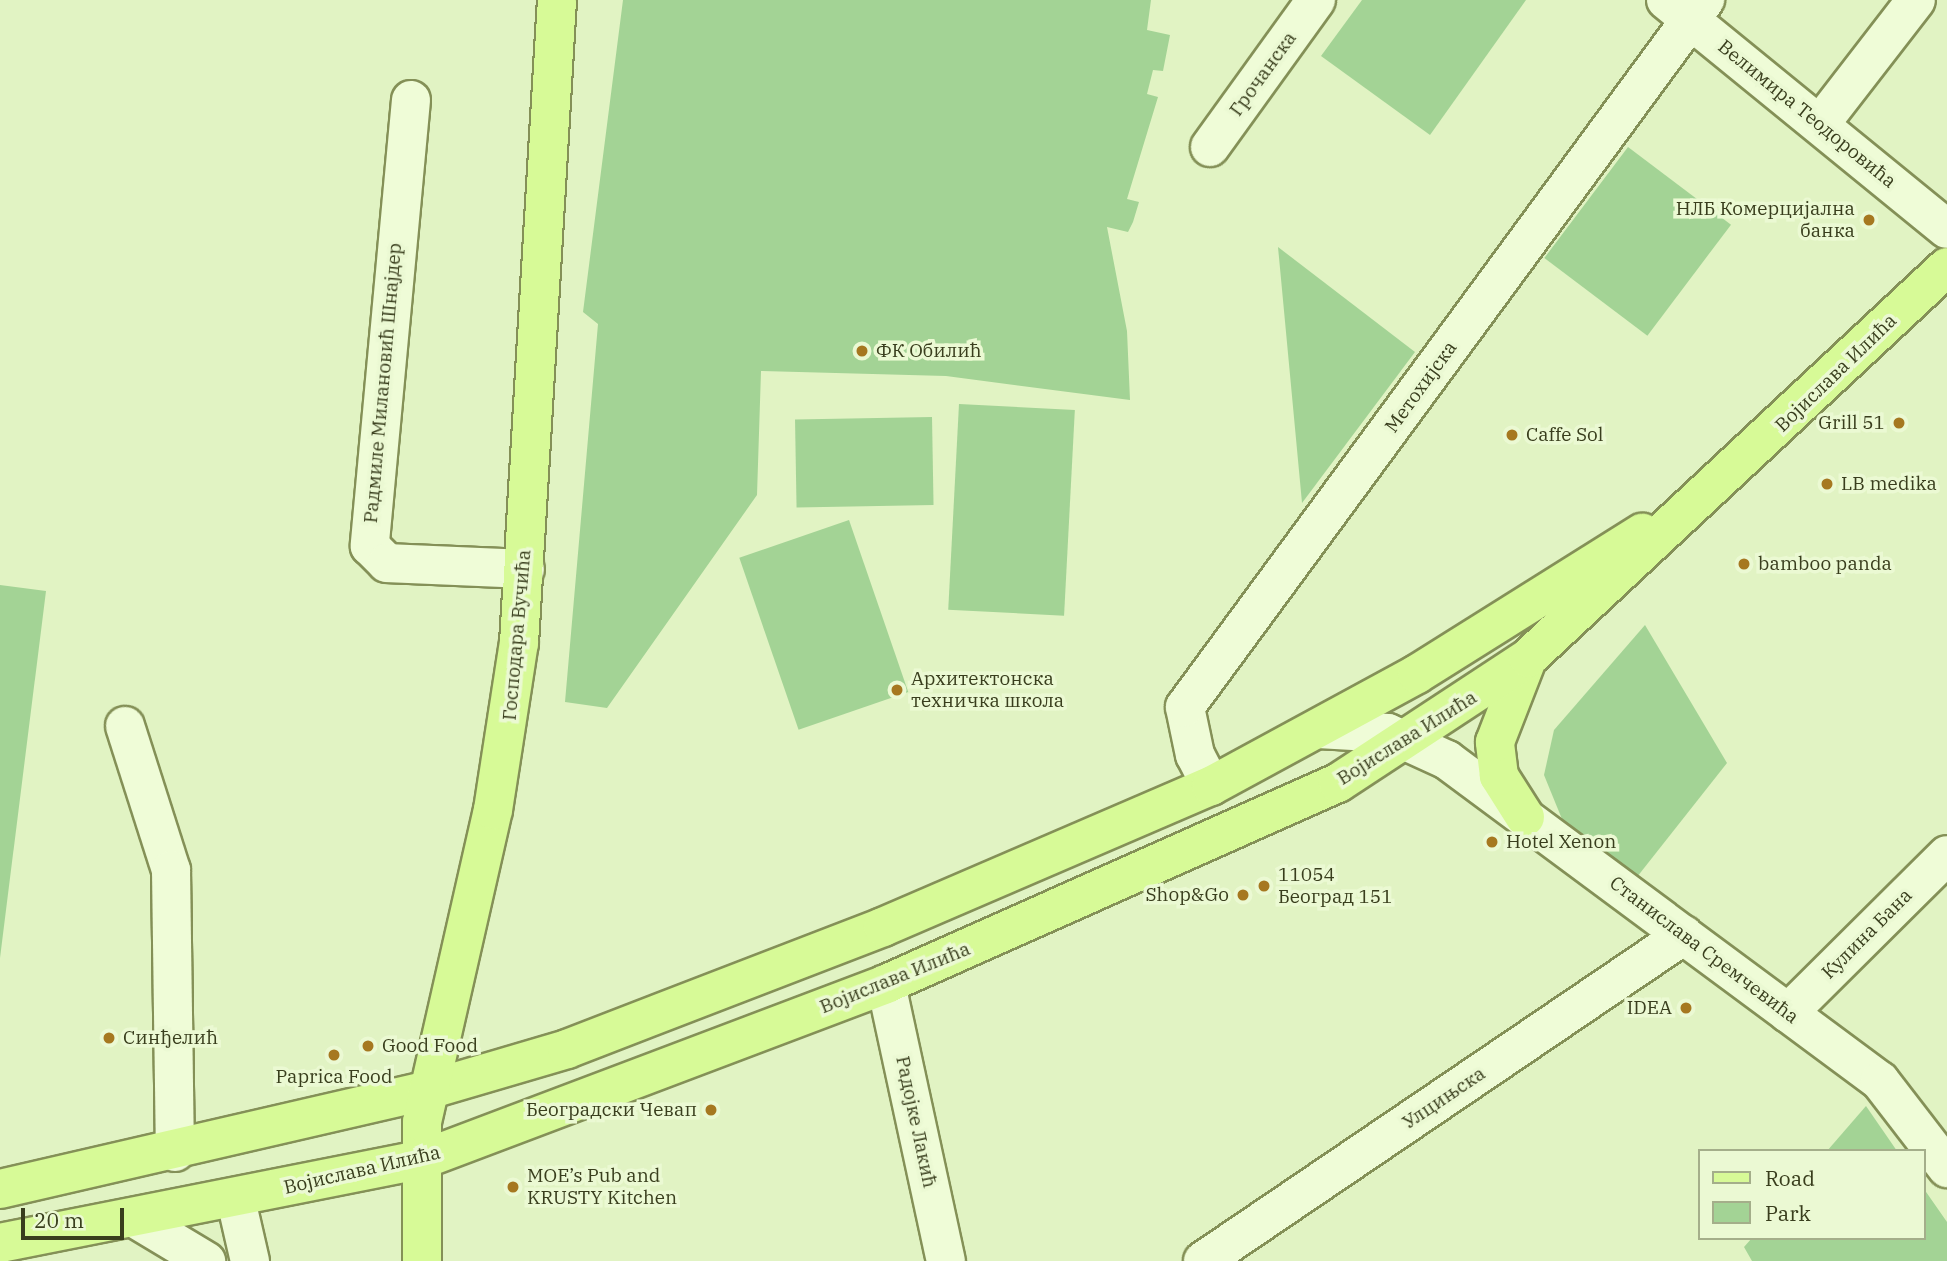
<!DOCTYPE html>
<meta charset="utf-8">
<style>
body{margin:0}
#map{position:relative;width:1947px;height:1261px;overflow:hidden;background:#e1f3c3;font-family:"IBM Plex Serif",serif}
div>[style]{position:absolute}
.green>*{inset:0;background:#a3d395;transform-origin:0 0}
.roads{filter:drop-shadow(2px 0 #849057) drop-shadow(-2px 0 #849057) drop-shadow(0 2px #849057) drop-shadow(0 -2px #849057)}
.minor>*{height:38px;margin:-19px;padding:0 19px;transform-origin:19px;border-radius:19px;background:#effcd7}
.major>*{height:38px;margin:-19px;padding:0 19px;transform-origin:19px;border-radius:19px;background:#d7fa97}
.dots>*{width:19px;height:19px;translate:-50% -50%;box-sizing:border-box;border:4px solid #ebf9d3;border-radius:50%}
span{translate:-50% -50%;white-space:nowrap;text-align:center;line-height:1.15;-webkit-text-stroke:7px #ebf9d3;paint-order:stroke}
.street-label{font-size:19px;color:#393e1d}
.poi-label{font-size:19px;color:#393e1d}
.right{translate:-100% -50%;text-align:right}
.left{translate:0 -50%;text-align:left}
.legend{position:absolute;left:1698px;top:1149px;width:228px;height:91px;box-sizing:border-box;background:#ebf9d3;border:2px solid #a4ae8a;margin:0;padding:9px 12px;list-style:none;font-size:21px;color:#393e1d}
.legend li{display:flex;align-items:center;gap:14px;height:35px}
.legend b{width:35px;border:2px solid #a4ae8a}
.scale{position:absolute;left:21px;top:1208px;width:103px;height:32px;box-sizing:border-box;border:4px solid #393e1d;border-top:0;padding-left:9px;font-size:21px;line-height:24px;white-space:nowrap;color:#393e1d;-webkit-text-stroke:5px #ebf9d3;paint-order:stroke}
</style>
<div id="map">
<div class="green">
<i style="clip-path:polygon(623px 0,1151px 0,1147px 30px,1170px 35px,1163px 71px,1153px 70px,1147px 94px,1158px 97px,1127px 199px,1139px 202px,1133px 222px,1128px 232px,1107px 227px,1127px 331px,1130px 400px,946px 376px,761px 371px,757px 495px,607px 708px,565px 702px,598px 324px,583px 312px)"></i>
<i style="clip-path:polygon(1362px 0,1526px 0,1430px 135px,1321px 56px)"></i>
<i style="left:1628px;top:147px;width:129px;height:139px;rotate:37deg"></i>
<i style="clip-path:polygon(1278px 247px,1415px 352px,1302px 503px)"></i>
<i style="left:959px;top:404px;width:116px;height:206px;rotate:3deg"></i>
<i style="left:932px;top:417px;width:88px;height:137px;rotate:89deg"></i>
<i style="left:849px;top:520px;width:182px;height:116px;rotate:71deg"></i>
<i style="clip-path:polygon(0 585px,46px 591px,0 958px)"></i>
<i style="clip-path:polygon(1645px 625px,1727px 763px,1637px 877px,1564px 824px,1544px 775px,1554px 730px)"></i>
<i style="clip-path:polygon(1866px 1106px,1897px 1151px,1827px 1151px)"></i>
<i style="clip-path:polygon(1924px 1189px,1947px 1222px,1947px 1261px,1752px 1261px,1744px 1247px,1752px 1238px,1924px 1238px)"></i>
</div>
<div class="roads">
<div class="minor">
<i style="left:1666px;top:0;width:362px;rotate:39.2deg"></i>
<i style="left:411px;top:100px;width:448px;rotate:95.3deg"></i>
<i style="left:370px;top:546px;width:24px;rotate:45deg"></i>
<i style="left:387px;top:563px;width:138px;rotate:2.5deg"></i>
<i style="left:1821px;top:123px;width:155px;rotate:-52.3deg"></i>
<i style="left:1210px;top:147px;width:181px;rotate:-54.2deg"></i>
<i style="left:125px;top:726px;width:151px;rotate:72.3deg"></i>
<i style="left:171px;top:870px;width:282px;rotate:89.2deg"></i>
<i style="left:1318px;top:729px;width:70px;rotate:3.3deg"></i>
<i style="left:1388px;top:733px;width:65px;rotate:24.6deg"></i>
<i style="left:1447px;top:760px;width:539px;rotate:36.55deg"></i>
<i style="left:1880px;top:1081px;width:110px;rotate:52.4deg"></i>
<i style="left:1211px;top:786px;width:35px;rotate:-117deg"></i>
<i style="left:1195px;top:755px;width:49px;rotate:-101.8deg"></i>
<i style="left:1185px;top:707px;width:878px;rotate:-53.67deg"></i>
<i style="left:886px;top:984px;width:283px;rotate:77.8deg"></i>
<i style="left:1788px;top:1013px;width:224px;rotate:-44.8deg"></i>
<i style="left:236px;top:1200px;width:63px;rotate:77.1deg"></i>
<i style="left:136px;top:1219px;width:82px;rotate:31deg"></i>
<i style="left:1203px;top:1261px;width:581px;rotate:-34.13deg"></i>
</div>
<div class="major">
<i style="left:1525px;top:817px;width:49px;rotate:-122.4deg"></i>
<i style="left:1499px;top:776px;width:34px;rotate:-97deg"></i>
<i style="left:1495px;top:742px;width:86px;rotate:-68.8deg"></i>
<i style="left:0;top:1189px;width:439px;rotate:-13deg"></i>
<i style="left:428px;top:1090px;width:145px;rotate:-16.4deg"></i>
<i style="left:567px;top:1049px;width:339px;rotate:-21.1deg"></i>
<i style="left:883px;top:927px;width:357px;rotate:-23.3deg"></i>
<i style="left:1211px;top:786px;width:234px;rotate:-28.5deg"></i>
<i style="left:1417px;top:674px;width:266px;rotate:-32.1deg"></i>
<i style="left:0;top:1243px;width:429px;rotate:-11.2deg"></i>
<i style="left:421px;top:1160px;width:497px;rotate:-20.7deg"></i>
<i style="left:886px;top:984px;width:495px;rotate:-24deg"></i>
<i style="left:1338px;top:783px;width:227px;rotate:-33.3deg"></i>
<i style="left:1528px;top:658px;width:573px;rotate:-43.02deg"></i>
<i style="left:422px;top:1261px;width:139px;rotate:-90deg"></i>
<i style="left:422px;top:1122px;width:320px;rotate:-77.2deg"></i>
<i style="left:493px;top:810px;width:169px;rotate:-81.2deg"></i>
<i style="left:519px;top:643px;width:644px;rotate:-86.62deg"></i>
</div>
</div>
<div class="dots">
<i style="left:1869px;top:220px;background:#a67820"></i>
<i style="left:862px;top:351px;background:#a67820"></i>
<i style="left:1899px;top:423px;background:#a67820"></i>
<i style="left:1512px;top:435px;background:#a67820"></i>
<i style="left:1827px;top:484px;background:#a67820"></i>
<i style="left:1744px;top:564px;background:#a67820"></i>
<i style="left:897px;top:690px;background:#a67820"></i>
<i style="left:1492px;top:842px;background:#a67820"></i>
<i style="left:1264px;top:886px;background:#a67820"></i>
<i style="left:1243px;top:895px;background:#a67820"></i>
<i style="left:1686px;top:1008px;background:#a67820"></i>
<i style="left:109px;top:1038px;background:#a67820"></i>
<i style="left:368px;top:1046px;background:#a67820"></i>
<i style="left:334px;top:1055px;background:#a67820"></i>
<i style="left:711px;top:1110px;background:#a67820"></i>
<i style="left:513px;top:1187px;background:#a67820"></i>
</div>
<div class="street-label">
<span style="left:1263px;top:74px;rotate:-54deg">Грочанска</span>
<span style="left:1807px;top:114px;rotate:39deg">Велимира Теодоровића</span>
<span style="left:1836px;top:373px;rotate:-44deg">Војислава Илића</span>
<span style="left:383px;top:383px;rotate:-85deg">Радмиле Милановић Шнајдер</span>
<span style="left:1421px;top:387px;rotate:-54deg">Метохијска</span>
<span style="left:517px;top:635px;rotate:-85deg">Господара Вучића</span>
<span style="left:1407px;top:738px;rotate:-32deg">Војислава Илића</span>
<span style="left:1867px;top:934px;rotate:-45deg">Кулина Бана</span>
<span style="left:1704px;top:950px;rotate:37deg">Станислава Сремчевића</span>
<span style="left:895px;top:978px;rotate:-22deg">Војислава Илића</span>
<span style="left:1444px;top:1098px;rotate:-34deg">Улцињска</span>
<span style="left:916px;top:1122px;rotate:78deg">Радојке Лакић</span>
<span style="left:362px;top:1170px;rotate:-13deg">Војислава Илића</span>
</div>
<div class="poi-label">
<span class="right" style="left:1855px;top:220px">НЛБ Комерцијална<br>банка</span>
<span class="left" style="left:876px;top:351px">ФК Обилић</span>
<span class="right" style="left:1885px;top:423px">Grill 51</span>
<span class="left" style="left:1526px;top:435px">Caffe Sol</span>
<span class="left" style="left:1841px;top:484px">LB medika</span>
<span class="left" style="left:1758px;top:564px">bamboo panda</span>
<span class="left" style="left:911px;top:690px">Архитектонска<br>техничка школа</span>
<span class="left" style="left:1506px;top:842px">Hotel Xenon</span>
<span class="left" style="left:1278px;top:886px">11054<br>Београд 151</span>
<span class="right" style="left:1229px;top:895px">Shop&amp;Go</span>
<span class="right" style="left:1672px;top:1008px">IDEA</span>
<span class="left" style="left:123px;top:1038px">Синђелић</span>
<span class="left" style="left:382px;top:1046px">Good Food</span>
<span style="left:334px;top:1077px">Paprica Food</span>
<span class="right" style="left:697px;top:1110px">Београдски Чевап</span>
<span class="left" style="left:527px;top:1187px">MOE’s Pub and<br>KRUSTY Kitchen</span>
</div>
<ul class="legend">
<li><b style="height:9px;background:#d7fa97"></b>Road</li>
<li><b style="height:19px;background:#a3d395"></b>Park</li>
</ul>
<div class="scale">20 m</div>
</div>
